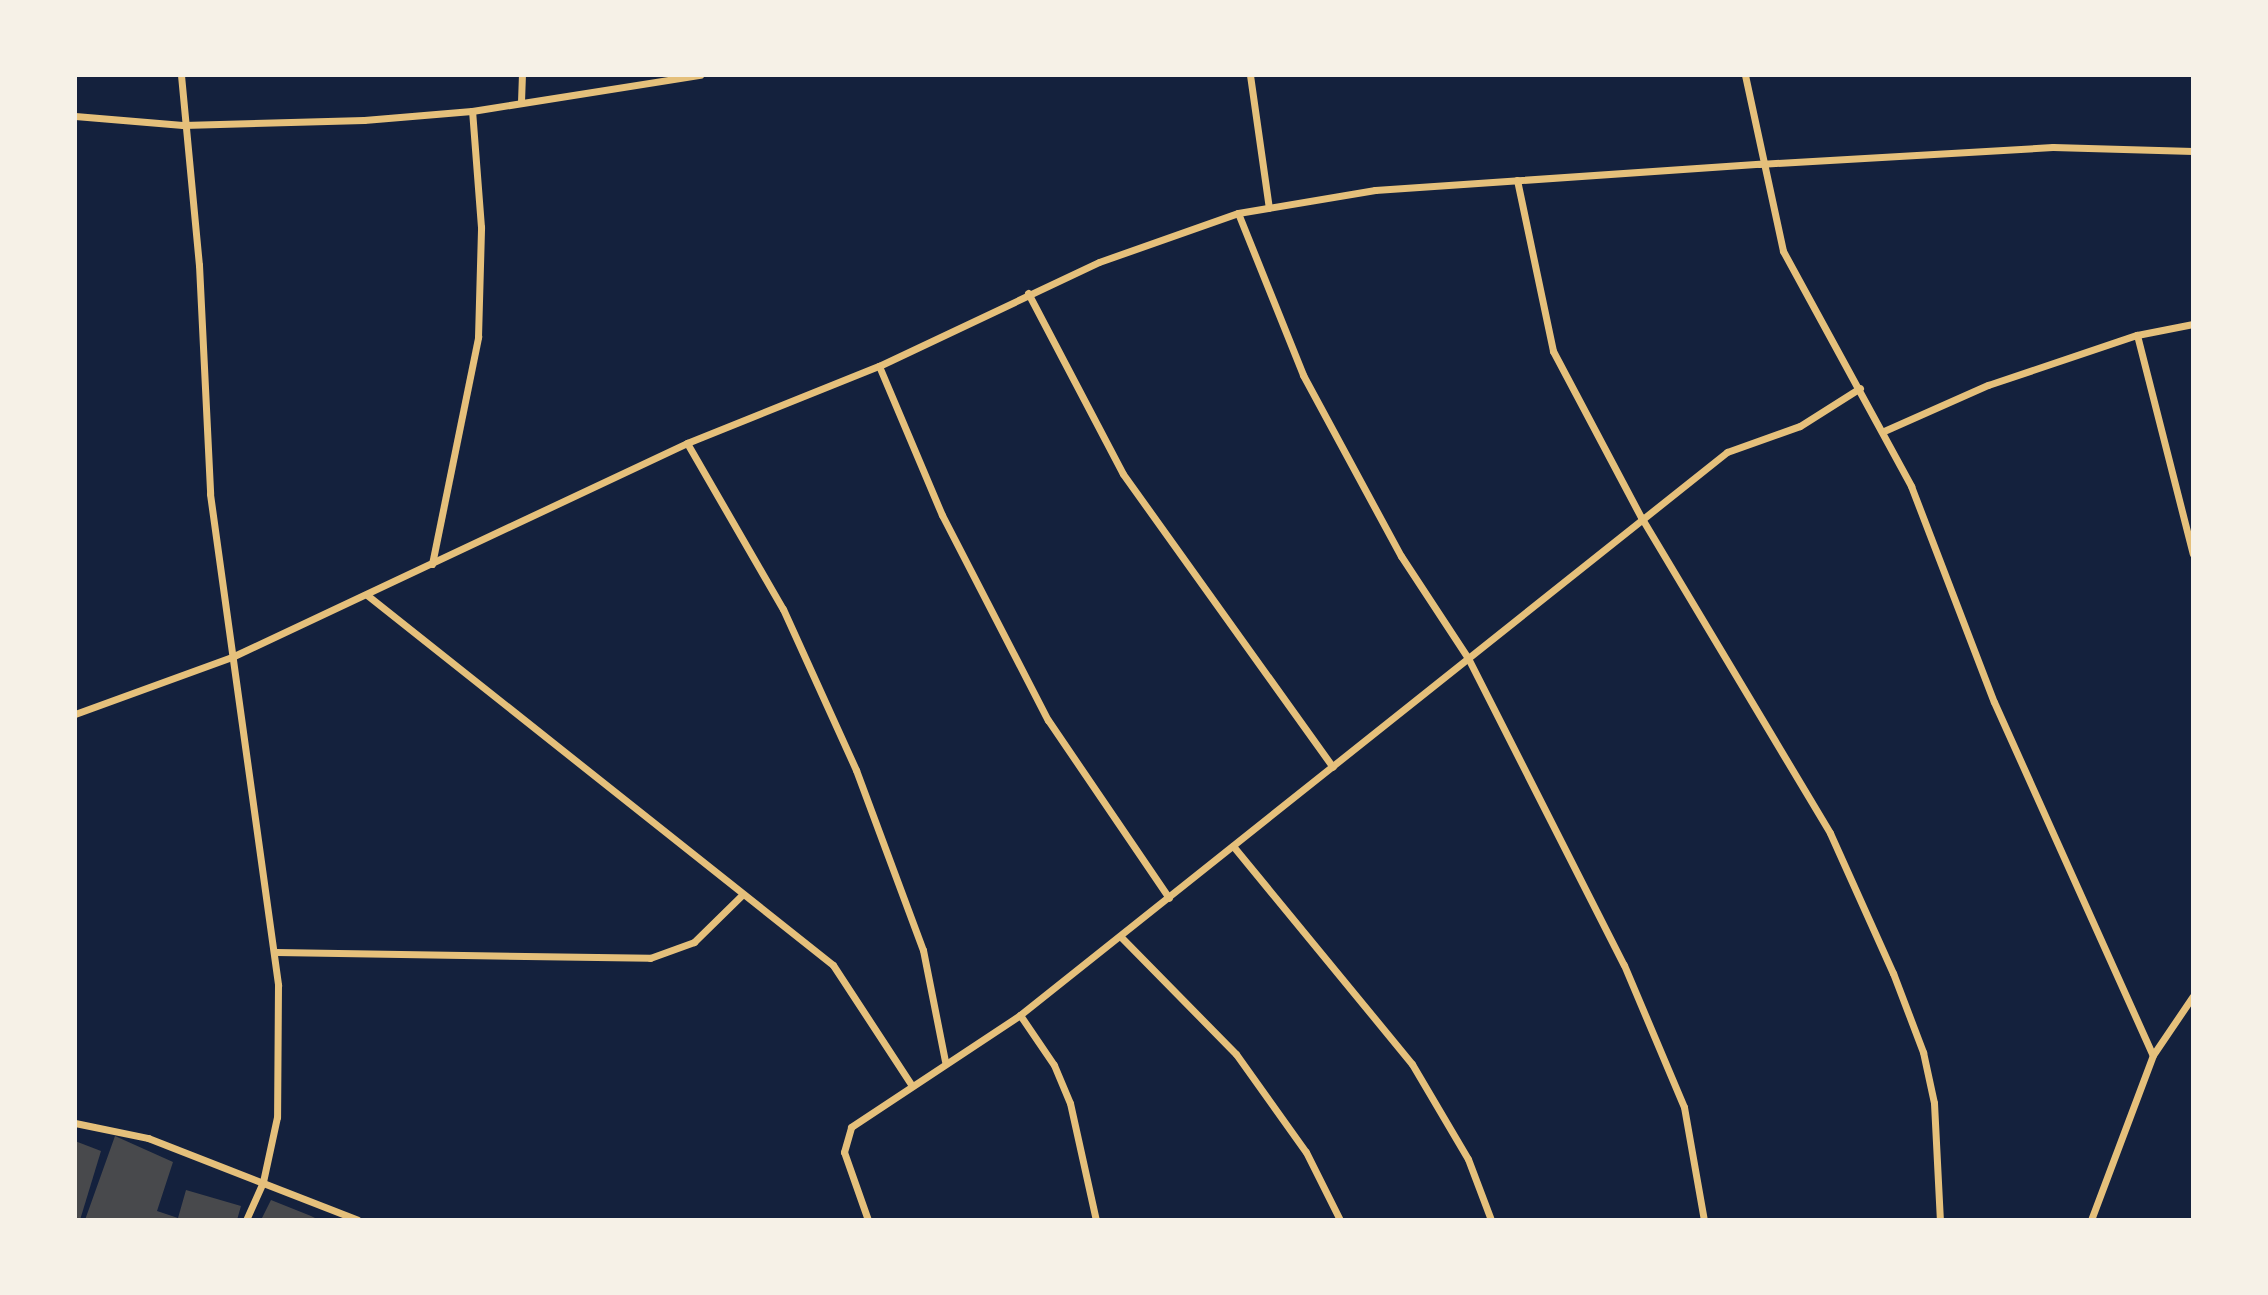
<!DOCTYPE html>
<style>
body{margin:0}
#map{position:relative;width:2268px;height:1295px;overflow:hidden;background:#14213d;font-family:"Noto Sans",sans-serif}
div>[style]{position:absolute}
.building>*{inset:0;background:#48494c}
.minor>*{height:7px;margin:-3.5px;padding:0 3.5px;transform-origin:3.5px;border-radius:3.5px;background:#e5c07b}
span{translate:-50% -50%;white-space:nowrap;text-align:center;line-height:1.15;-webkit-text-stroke:6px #f6f1e7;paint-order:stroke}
.frame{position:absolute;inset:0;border:77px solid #f6f1e7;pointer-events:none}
</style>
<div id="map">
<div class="building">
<i style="clip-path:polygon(115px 1136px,173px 1162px,157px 1211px,178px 1218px,186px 1190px,241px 1206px,237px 1220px,85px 1220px)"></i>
<i style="clip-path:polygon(75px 1141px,101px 1151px,80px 1220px,75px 1220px)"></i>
<i style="clip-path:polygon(271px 1200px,311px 1216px,319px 1220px,261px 1220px)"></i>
</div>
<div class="minor">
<i style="left:181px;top:75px;width:191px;rotate:84.6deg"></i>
<i style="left:199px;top:265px;width:229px;rotate:87.2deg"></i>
<i style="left:210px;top:494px;width:496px;rotate:82.1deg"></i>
<i style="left:278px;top:985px;width:132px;rotate:90.4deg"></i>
<i style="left:277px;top:1117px;width:66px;rotate:102.2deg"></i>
<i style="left:263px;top:1182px;width:42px;rotate:114.1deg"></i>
<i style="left:1250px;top:75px;width:134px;rotate:81.9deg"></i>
<i style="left:1745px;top:75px;width:180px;rotate:77.8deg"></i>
<i style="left:1783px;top:251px;width:268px;rotate:61.4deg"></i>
<i style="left:1911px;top:486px;width:231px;rotate:69deg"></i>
<i style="left:1994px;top:702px;width:387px;rotate:65.8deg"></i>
<i style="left:521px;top:102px;width:27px;rotate:-88deg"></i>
<i style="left:75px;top:116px;width:108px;rotate:4.8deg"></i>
<i style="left:183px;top:125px;width:181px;rotate:-1.6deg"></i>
<i style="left:364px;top:120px;width:108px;rotate:-4.8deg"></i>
<i style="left:472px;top:111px;width:231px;rotate:-9deg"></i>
<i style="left:1517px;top:180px;width:175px;rotate:78.1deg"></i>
<i style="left:1553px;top:351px;width:188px;rotate:62.1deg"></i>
<i style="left:1641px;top:517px;width:368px;rotate:59.1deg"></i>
<i style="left:1830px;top:833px;width:154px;rotate:65.8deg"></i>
<i style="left:1893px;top:973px;width:85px;rotate:69.2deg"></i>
<i style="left:1923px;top:1052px;width:52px;rotate:77.8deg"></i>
<i style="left:1934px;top:1103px;width:117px;rotate:87.1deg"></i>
<i style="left:1238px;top:213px;width:175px;rotate:68.1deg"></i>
<i style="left:1303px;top:375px;width:206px;rotate:61.6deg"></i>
<i style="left:1401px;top:556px;width:122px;rotate:56.7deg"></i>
<i style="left:1468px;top:658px;width:344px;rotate:63.1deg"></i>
<i style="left:1624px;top:965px;width:154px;rotate:67.1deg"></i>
<i style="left:1684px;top:1107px;width:115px;rotate:80deg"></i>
<i style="left:1028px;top:293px;width:204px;rotate:62.3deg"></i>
<i style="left:1123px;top:474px;width:360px;rotate:54.4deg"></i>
<i style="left:2137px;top:335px;width:226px;rotate:75.7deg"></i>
<i style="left:879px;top:366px;width:162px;rotate:67.1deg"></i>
<i style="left:942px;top:515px;width:231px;rotate:62.7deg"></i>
<i style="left:1048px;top:720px;width:215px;rotate:55.8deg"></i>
<i style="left:1884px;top:431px;width:114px;rotate:-23.9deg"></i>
<i style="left:1988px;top:385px;width:157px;rotate:-18.6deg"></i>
<i style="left:2137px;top:335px;width:57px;rotate:-11.1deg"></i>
<i style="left:687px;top:443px;width:192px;rotate:60deg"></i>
<i style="left:783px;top:609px;width:177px;rotate:65.6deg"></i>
<i style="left:856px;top:770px;width:192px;rotate:69.6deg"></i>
<i style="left:923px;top:950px;width:113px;rotate:78.8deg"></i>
<i style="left:432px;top:564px;width:232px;rotate:-78.5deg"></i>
<i style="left:478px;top:337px;width:110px;rotate:-88.4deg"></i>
<i style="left:481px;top:227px;width:116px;rotate:-94.4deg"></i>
<i style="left:367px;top:595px;width:595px;rotate:38.45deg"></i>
<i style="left:833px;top:965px;width:142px;rotate:56.8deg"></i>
<i style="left:75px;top:714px;width:169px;rotate:-20deg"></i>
<i style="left:234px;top:656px;width:501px;rotate:-25.18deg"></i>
<i style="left:687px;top:443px;width:207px;rotate:-21.9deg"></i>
<i style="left:879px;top:366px;width:243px;rotate:-25.3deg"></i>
<i style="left:1099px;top:262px;width:147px;rotate:-19.4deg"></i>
<i style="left:1238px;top:213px;width:139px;rotate:-9.5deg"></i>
<i style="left:1375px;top:190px;width:385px;rotate:-3.9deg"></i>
<i style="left:1759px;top:164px;width:294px;rotate:-3.3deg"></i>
<i style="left:2053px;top:147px;width:140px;rotate:1.6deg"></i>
<i style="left:1233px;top:846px;width:282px;rotate:50.6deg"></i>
<i style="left:1412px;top:1064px;width:110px;rotate:59.5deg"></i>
<i style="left:1468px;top:1159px;width:65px;rotate:69.3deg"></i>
<i style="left:1121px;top:937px;width:164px;rotate:45.5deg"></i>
<i style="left:1236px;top:1054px;width:120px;rotate:54.5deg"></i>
<i style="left:1306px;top:1152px;width:76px;rotate:63.4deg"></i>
<i style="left:276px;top:952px;width:374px;rotate:0.9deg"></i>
<i style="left:650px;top:958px;width:47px;rotate:-20deg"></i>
<i style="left:694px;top:942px;width:66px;rotate:-44.4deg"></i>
<i style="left:1020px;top:1015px;width:60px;rotate:55.8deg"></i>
<i style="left:1054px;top:1065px;width:41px;rotate:67.2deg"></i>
<i style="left:1070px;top:1103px;width:120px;rotate:77.5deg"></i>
<i style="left:75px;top:1123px;width:75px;rotate:11.6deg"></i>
<i style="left:148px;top:1138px;width:225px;rotate:21.3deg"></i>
<i style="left:868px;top:1220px;width:72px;rotate:-109.4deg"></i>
<i style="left:844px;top:1152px;width:26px;rotate:-74deg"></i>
<i style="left:851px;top:1127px;width:203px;rotate:-33.5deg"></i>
<i style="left:1020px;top:1015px;width:904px;rotate:-38.53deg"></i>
<i style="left:1727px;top:452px;width:77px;rotate:-19.6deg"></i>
<i style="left:1800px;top:426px;width:71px;rotate:-32.3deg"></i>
<i style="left:2091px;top:1220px;width:176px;rotate:-69.4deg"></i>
<i style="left:2153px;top:1055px;width:71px;rotate:-55.9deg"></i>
</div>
<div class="frame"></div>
</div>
